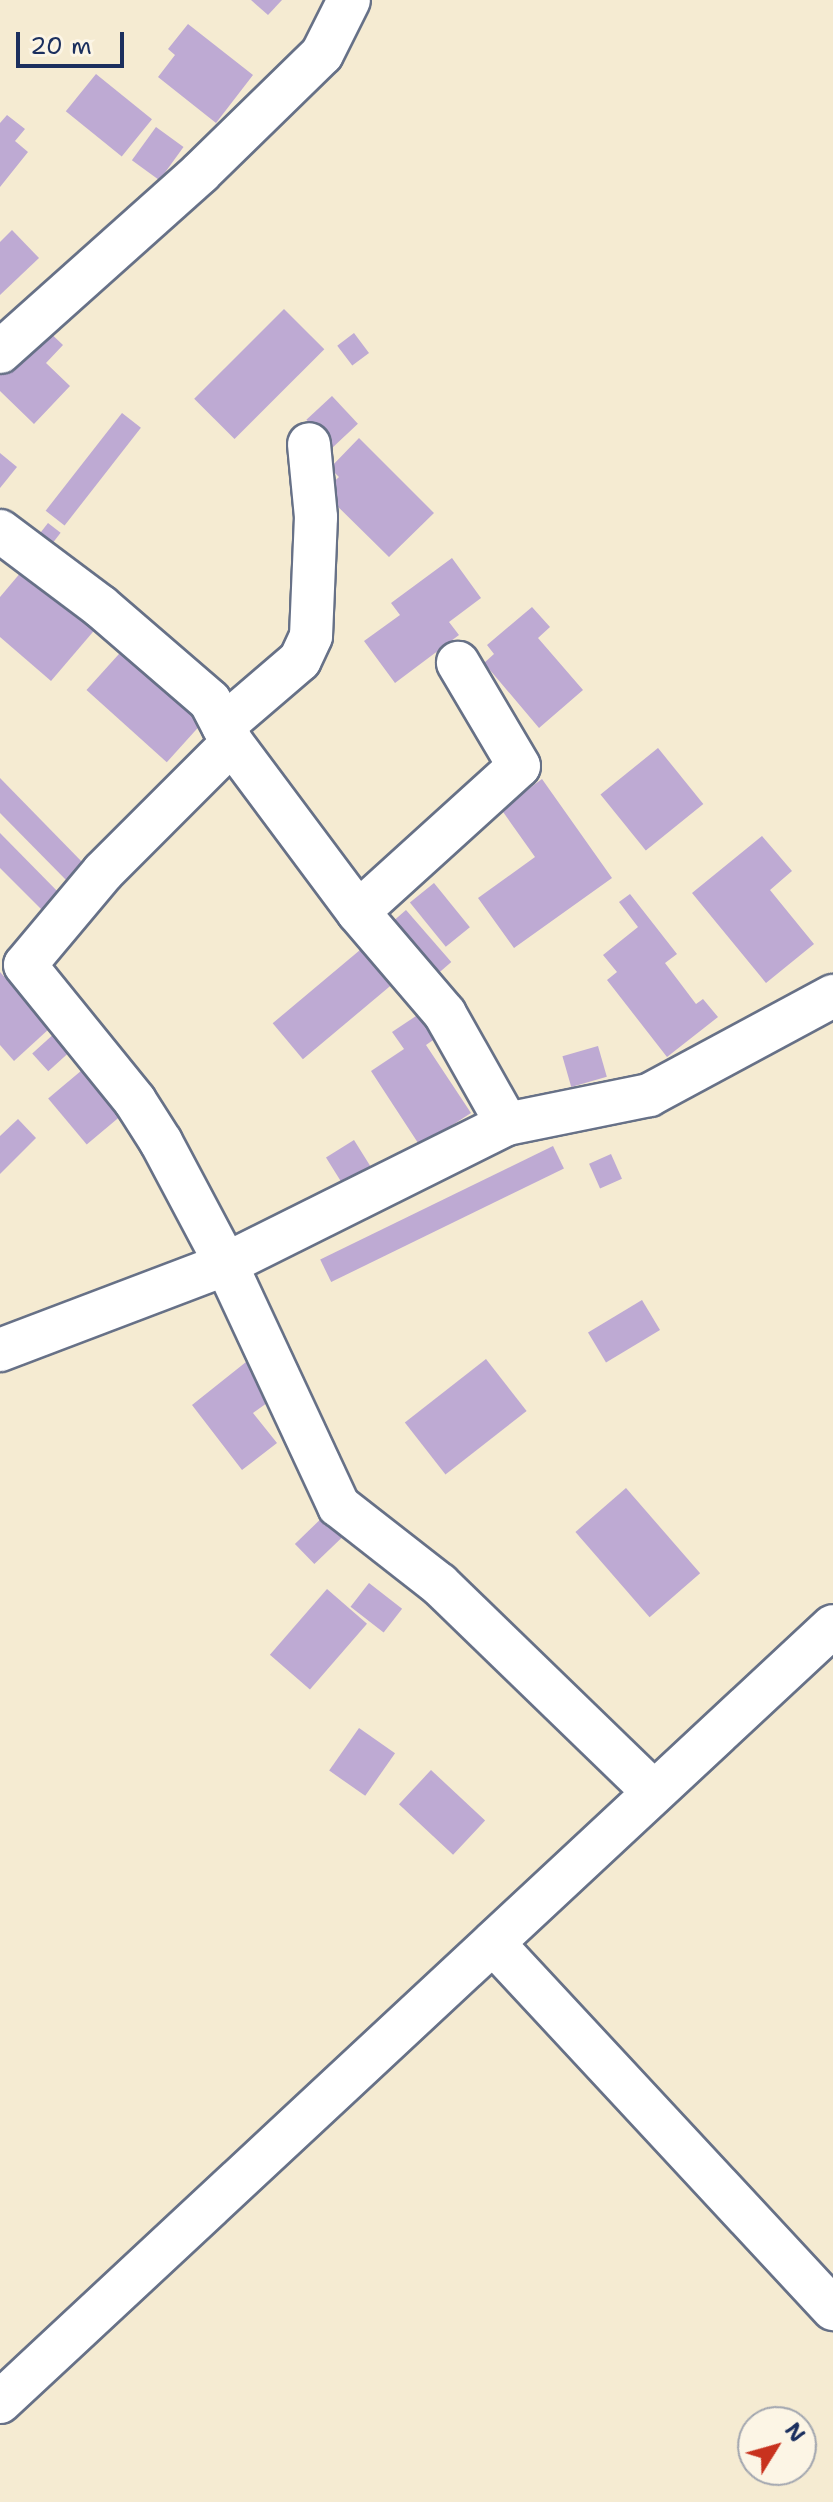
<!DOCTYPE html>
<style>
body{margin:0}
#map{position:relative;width:833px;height:2502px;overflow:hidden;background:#f5ebd2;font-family:"Shantell Sans",sans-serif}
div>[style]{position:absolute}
.building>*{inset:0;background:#beaad3;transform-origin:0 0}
.roads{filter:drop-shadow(2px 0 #677187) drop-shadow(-2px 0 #677187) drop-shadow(0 2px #677187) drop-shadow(0 -2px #677187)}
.street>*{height:42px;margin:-21px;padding:0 21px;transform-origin:21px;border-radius:21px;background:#fff}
span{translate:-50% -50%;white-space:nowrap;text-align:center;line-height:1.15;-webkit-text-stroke:6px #fcf5e5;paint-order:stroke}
.north{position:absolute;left:737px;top:2406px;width:80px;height:80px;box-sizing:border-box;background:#fcf5e5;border:2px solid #a2a6af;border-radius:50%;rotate:53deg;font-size:22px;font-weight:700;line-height:32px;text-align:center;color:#1b2f5e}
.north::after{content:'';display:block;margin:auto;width:28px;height:36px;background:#c8321e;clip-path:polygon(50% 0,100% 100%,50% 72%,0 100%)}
.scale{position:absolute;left:16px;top:32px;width:108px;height:36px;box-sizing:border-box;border:4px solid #1b2f5e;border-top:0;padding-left:10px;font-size:24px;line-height:28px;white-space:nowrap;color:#1b2f5e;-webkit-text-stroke:6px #fcf5e5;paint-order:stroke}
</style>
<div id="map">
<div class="building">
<i style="clip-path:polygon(251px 0,282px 0,268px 15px)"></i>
<i style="clip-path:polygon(188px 24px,253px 75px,216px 123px,158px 77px,175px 55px,168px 49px)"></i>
<i style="left:96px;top:74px;width:72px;height:48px;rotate:39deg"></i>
<i style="clip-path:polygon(7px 115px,25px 129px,15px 141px,28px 152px,0 187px,0 123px)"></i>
<i style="left:156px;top:127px;width:34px;height:41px;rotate:36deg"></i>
<i style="clip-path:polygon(12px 230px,39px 258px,0 295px,0 242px)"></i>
<i style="left:284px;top:309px;width:57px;height:127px;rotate:45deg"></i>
<i style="clip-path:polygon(45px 328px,63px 345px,46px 363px,70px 386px,34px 424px,0 391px,0 375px)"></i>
<i style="left:354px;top:333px;width:25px;height:21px;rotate:53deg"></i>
<i style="left:332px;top:396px;width:38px;height:35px;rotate:47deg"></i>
<i style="left:122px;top:413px;width:24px;height:124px;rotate:38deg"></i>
<i style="clip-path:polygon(359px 438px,434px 513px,389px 557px,323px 492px,339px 477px,330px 468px)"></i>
<i style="clip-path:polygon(0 453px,17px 467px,0 488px)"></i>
<i style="left:48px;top:523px;width:16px;height:21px;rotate:38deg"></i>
<i style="clip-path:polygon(452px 558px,481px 598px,449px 622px,459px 635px,395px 683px,364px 641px,400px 615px,391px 603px)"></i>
<i style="clip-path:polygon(27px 565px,98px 626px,51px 681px,0 637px,0 597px)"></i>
<i style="clip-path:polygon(532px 607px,550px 627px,538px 638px,583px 690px,539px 728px,484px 663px,494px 654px,487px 645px)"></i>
<i style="left:128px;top:644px;width:108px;height:62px;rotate:42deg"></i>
<i style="left:658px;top:748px;width:72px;height:74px;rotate:51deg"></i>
<i style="clip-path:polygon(0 778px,86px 866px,69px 883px,0 813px)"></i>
<i style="clip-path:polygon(542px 779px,612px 878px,514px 948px,478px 898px,535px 857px,501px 809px)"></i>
<i style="clip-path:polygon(0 833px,63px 897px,46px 914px,0 868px)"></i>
<i style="clip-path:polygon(762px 836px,792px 871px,770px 890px,814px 944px,766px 983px,692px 893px)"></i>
<i style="left:434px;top:883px;width:57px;height:31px;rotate:51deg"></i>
<i style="clip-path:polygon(630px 894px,677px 954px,665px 963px,696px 1004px,703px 999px,718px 1017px,667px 1057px,607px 980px,617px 972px,603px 955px,638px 927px,619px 902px)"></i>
<i style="left:406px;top:910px;width:69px;height:27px;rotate:49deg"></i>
<i style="left:360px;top:950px;width:47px;height:114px;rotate:50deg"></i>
<i style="clip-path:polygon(0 972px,50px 1028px,14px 1061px,0 1045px)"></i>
<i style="clip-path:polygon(422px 1012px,439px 1036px,426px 1045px,471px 1113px,420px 1146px,371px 1071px,404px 1049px,392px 1032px)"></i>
<i style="left:56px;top:1032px;width:24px;height:32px;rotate:48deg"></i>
<i style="left:598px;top:1046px;width:32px;height:37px;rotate:74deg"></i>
<i style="left:88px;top:1065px;width:60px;height:52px;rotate:50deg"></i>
<i style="clip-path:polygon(18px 1119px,36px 1138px,0 1174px,0 1136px)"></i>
<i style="left:354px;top:1140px;width:36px;height:33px;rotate:58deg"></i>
<i style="left:553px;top:1146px;width:25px;height:259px;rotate:64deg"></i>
<i style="left:611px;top:1154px;width:27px;height:24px;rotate:66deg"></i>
<i style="left:642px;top:1300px;width:35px;height:63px;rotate:59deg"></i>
<i style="left:486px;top:1359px;width:66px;height:103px;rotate:52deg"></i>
<i style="clip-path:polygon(246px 1362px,274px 1398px,253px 1413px,277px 1443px,242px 1470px,192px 1405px)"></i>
<i style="left:626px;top:1488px;width:113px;height:67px;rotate:49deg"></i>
<i style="left:328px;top:1512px;width:28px;height:46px;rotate:46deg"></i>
<i style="left:369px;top:1583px;width:42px;height:30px;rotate:38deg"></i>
<i style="left:327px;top:1589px;width:53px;height:87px;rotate:41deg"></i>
<i style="left:359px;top:1728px;width:44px;height:52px;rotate:35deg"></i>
<i style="left:431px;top:1770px;width:74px;height:47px;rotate:43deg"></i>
</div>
<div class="roads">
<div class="street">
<i style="left:0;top:352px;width:268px;rotate:-41.8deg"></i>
<i style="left:200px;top:173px;width:170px;rotate:-44.3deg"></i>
<i style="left:322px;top:54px;width:60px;rotate:-63.4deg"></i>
<i style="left:0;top:531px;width:125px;rotate:36.9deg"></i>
<i style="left:100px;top:606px;width:145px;rotate:40.8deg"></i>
<i style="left:210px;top:701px;width:47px;rotate:62.4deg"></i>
<i style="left:232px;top:743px;width:182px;rotate:135deg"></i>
<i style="left:103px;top:872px;width:121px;rotate:130deg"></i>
<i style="left:25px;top:965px;width:175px;rotate:51deg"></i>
<i style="left:135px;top:1101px;width:49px;rotate:57.6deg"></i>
<i style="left:161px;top:1142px;width:138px;rotate:62deg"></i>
<i style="left:226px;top:1264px;width:267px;rotate:65deg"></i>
<i style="left:339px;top:1506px;width:127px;rotate:38deg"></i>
<i style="left:439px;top:1584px;width:299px;rotate:44.1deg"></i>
<i style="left:223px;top:726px;width:101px;rotate:-40.6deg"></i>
<i style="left:300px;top:660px;width:26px;rotate:-65deg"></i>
<i style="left:311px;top:636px;width:119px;rotate:-87.6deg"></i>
<i style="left:316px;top:517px;width:73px;rotate:-95.5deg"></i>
<i style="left:232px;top:743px;width:211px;rotate:53.3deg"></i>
<i style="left:358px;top:912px;width:134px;rotate:49.5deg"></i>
<i style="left:445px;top:1014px;width:126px;rotate:60.6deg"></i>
<i style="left:358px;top:912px;width:217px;rotate:-42.2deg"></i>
<i style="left:519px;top:766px;width:120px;rotate:-120.6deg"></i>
<i style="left:0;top:1350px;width:242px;rotate:-20.8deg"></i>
<i style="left:226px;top:1264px;width:314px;rotate:-26.5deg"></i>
<i style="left:507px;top:1124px;width:145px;rotate:-11.5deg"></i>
<i style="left:649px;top:1095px;width:209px;rotate:-28.3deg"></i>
<i style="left:493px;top:1943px;width:500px;rotate:47.1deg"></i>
<i style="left:0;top:2402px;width:1138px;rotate:-42.97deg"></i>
</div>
</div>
<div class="north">N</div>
<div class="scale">20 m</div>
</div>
